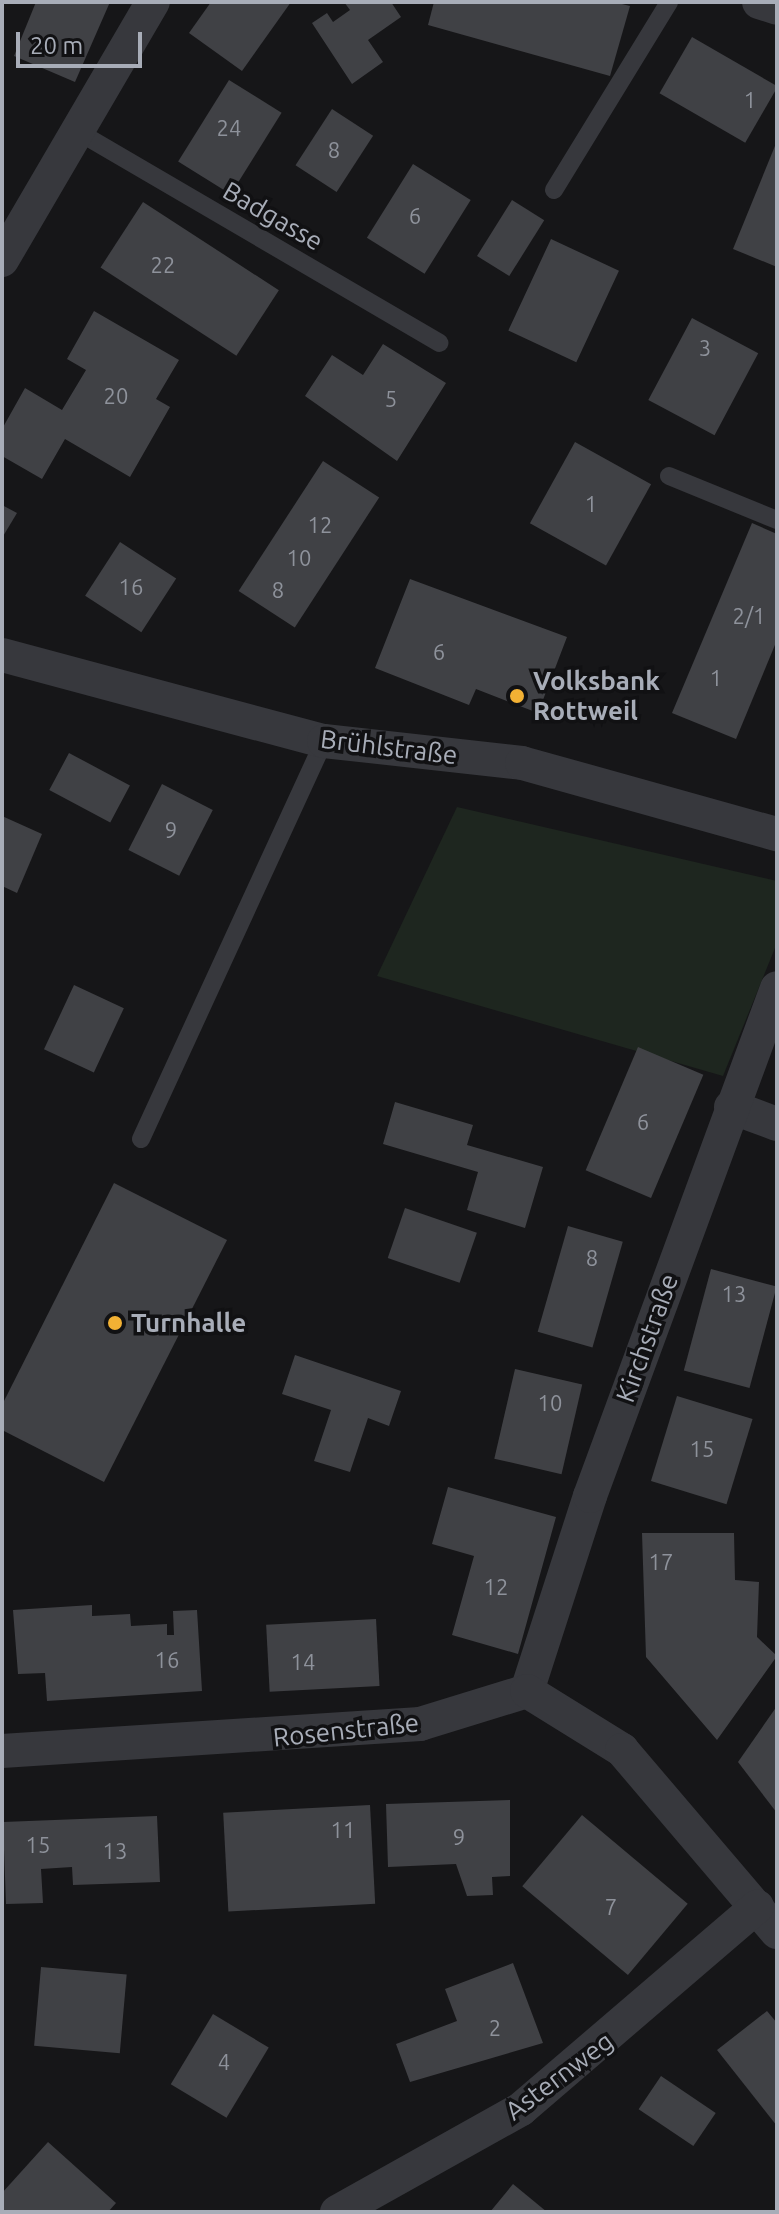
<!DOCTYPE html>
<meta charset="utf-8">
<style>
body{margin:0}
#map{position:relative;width:779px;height:2214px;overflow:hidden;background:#161618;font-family:Ubuntu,sans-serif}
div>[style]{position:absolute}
.green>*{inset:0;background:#1e261f}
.building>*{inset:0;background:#404145;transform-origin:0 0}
.lane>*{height:18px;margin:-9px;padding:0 9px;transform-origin:9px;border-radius:9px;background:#37383d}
.street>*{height:34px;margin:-17px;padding:0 17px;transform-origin:17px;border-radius:17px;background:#37383d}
.dots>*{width:22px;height:22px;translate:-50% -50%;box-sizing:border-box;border:4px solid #111113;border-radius:50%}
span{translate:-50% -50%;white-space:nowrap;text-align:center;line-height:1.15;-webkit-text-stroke:7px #111113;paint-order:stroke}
.number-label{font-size:22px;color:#8e929b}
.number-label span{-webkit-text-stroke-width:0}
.street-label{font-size:26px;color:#a8adb8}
.poi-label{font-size:26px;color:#a8adb8;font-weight:700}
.left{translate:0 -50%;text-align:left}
.frame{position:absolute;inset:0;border:4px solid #a8adb8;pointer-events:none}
.scale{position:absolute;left:16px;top:32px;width:126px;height:36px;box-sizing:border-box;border:4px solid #a8adb8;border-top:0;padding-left:10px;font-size:24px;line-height:28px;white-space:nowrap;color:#a8adb8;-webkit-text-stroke:6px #111113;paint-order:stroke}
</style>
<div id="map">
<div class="green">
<i style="clip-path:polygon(457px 807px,777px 881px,777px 943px,723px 1076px,377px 976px)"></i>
</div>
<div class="building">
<i style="clip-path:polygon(36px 2px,110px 2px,75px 82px,14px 56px)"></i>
<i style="clip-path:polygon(211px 2px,291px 2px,242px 71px,189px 33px)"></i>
<i style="clip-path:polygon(344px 2px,391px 2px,401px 17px,368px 40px,383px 62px,352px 84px,312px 23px,327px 13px,333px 22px,350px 10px)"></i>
<i style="clip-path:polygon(434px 2px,614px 2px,630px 6px,610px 76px,428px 25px)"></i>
<i style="left:692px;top:37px;width:99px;height:65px;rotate:30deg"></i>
<i style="left:229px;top:80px;width:62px;height:96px;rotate:32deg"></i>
<i style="left:332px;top:109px;width:49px;height:67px;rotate:33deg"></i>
<i style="clip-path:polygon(777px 141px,777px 267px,733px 249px)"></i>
<i style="left:413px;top:164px;width:68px;height:87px;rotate:32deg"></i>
<i style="left:512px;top:200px;width:38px;height:66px;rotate:32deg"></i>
<i style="left:143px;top:202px;width:162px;height:78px;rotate:33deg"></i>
<i style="left:551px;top:239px;width:75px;height:101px;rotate:25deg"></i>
<i style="clip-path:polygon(94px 311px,179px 360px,156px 399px,170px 407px,130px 477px,65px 439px,42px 479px,2px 456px,2px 429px,25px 388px,62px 410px,86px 370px,67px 359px)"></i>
<i style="left:692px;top:318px;width:75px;height:93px;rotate:28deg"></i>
<i style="clip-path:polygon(383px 344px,446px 383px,397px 461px,305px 396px,332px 355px,363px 375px)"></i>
<i style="left:575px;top:442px;width:87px;height:93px;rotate:29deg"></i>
<i style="left:323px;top:461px;width:67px;height:155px;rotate:33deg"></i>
<i style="clip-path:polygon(2px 505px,17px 513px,2px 538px)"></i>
<i style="clip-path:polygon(752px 523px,777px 534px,777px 640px,736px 739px,672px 713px)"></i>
<i style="left:120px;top:542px;width:67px;height:64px;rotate:33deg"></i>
<i style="clip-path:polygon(410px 579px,567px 637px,538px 713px,476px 689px,469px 705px,375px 668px)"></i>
<i style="left:69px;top:753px;width:69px;height:42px;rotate:28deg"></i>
<i style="left:162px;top:784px;width:57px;height:74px;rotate:27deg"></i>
<i style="clip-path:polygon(2px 816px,42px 834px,17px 893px,2px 886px)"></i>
<i style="left:74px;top:985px;width:55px;height:71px;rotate:25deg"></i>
<i style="left:638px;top:1047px;width:71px;height:134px;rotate:23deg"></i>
<i style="clip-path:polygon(395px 1102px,473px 1125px,467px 1145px,543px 1167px,525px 1228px,467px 1210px,478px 1172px,383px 1144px)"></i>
<i style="clip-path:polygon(114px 1183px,227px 1240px,104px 1482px,2px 1430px,2px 1405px)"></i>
<i style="left:405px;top:1208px;width:76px;height:53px;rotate:19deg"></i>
<i style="left:568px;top:1226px;width:57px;height:110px;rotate:16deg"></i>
<i style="left:711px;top:1269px;width:68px;height:105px;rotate:15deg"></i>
<i style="clip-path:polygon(295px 1355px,401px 1391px,389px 1426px,368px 1418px,350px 1472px,314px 1461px,331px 1410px,282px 1394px)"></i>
<i style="left:515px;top:1369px;width:69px;height:92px;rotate:13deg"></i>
<i style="left:677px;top:1396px;width:79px;height:89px;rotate:17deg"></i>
<i style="clip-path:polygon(448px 1487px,556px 1517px,518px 1654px,452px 1635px,474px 1556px,432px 1544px)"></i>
<i style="clip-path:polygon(642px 1533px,734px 1533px,735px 1580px,759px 1582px,757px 1637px,777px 1656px,717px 1740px,646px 1657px)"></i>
<i style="clip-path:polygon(92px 1605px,92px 1616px,130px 1614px,131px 1626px,167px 1624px,167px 1635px,174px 1635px,173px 1611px,197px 1610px,202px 1691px,47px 1701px,45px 1673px,18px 1674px,13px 1610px)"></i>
<i style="left:376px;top:1619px;width:67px;height:110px;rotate:87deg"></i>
<i style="clip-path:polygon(777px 1706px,777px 1813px,738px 1762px)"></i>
<i style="clip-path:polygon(510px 1800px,510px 1876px,492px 1877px,493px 1895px,467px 1896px,456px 1864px,388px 1867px,386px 1804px)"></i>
<i style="left:370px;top:1805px;width:99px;height:147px;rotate:87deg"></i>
<i style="left:582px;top:1815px;width:138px;height:93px;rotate:40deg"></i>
<i style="clip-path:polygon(157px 1816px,160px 1882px,73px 1885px,72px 1867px,41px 1869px,43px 1903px,6px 1904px,3px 1822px)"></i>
<i style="clip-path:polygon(513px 1963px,543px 2043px,410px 2082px,396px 2044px,457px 2021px,445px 1989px)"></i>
<i style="left:41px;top:1967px;width:86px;height:79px;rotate:5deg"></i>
<i style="clip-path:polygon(767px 2011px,777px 2023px,777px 2126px,717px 2050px)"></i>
<i style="left:213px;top:2014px;width:65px;height:82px;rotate:31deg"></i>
<i style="left:661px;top:2076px;width:66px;height:40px;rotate:34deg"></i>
<i style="clip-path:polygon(48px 2142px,116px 2203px,108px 2212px,2px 2212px,2px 2193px)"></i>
<i style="clip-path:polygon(513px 2184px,547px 2212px,490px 2212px)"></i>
</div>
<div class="lane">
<i style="left:82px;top:134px;width:414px;rotate:30.3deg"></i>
<i style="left:554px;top:190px;width:220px;rotate:-58.5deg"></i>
<i style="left:669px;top:476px;width:117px;rotate:22.2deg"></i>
<i style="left:141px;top:1139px;width:438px;rotate:-65.3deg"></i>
</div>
<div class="street">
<i style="left:759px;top:2px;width:19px;rotate:18deg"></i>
<i style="left:2px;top:260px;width:299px;rotate:-59.7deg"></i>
<i style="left:2px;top:655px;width:333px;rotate:15deg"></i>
<i style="left:324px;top:741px;width:199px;rotate:6.3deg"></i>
<i style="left:522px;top:763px;width:265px;rotate:15.6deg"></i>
<i style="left:731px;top:1107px;width:49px;rotate:20.3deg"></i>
<i style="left:527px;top:1691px;width:205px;rotate:-72.1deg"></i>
<i style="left:590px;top:1496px;width:541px;rotate:-69.79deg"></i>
<i style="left:2px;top:1751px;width:419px;rotate:-3.7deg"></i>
<i style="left:420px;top:1724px;width:112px;rotate:-17.1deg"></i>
<i style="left:527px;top:1691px;width:112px;rotate:31.8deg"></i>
<i style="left:622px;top:1750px;width:239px;rotate:49.6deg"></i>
<i style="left:337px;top:2212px;width:211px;rotate:-29.2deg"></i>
<i style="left:521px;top:2109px;width:311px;rotate:-40.6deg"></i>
</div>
<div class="dots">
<i style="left:517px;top:696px;background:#f2b134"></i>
<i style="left:115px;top:1323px;background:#f2b134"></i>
</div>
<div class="number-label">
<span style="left:750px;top:100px">1</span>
<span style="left:229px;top:128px">24</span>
<span style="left:334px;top:150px">8</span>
<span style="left:415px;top:216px">6</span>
<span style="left:163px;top:265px">22</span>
<span style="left:705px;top:348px">3</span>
<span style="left:116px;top:396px">20</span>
<span style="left:391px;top:399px">5</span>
<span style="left:591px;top:504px">1</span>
<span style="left:320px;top:525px">12</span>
<span style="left:299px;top:558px">10</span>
<span style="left:131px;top:587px">16</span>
<span style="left:278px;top:590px">8</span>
<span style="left:749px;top:616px">2/1</span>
<span style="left:439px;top:652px">6</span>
<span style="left:716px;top:678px">1</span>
<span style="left:171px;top:830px">9</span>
<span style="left:643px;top:1122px">6</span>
<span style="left:592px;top:1258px">8</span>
<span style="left:734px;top:1294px">13</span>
<span style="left:550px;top:1403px">10</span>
<span style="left:702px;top:1449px">15</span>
<span style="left:661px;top:1562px">17</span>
<span style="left:496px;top:1587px">12</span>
<span style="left:167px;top:1660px">16</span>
<span style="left:303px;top:1662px">14</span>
<span style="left:343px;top:1830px">11</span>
<span style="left:459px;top:1837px">9</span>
<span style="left:38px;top:1845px">15</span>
<span style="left:115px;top:1851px">13</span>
<span style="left:611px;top:1907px">7</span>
<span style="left:495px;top:2028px">2</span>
<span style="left:224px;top:2062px">4</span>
</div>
<div class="street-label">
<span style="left:273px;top:216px;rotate:30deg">Badgasse</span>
<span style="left:389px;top:747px;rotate:7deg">Brühlstraße</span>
<span style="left:647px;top:1338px;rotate:-70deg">Kirchstraße</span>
<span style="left:346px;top:1730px;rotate:-6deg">Rosenstraße</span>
<span style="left:559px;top:2076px;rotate:-37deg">Asternweg</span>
</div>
<div class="poi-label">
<span class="left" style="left:533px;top:696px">Volksbank<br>Rottweil</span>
<span class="left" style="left:131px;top:1323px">Turnhalle</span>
</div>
<div class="frame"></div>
<div class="scale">20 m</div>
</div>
